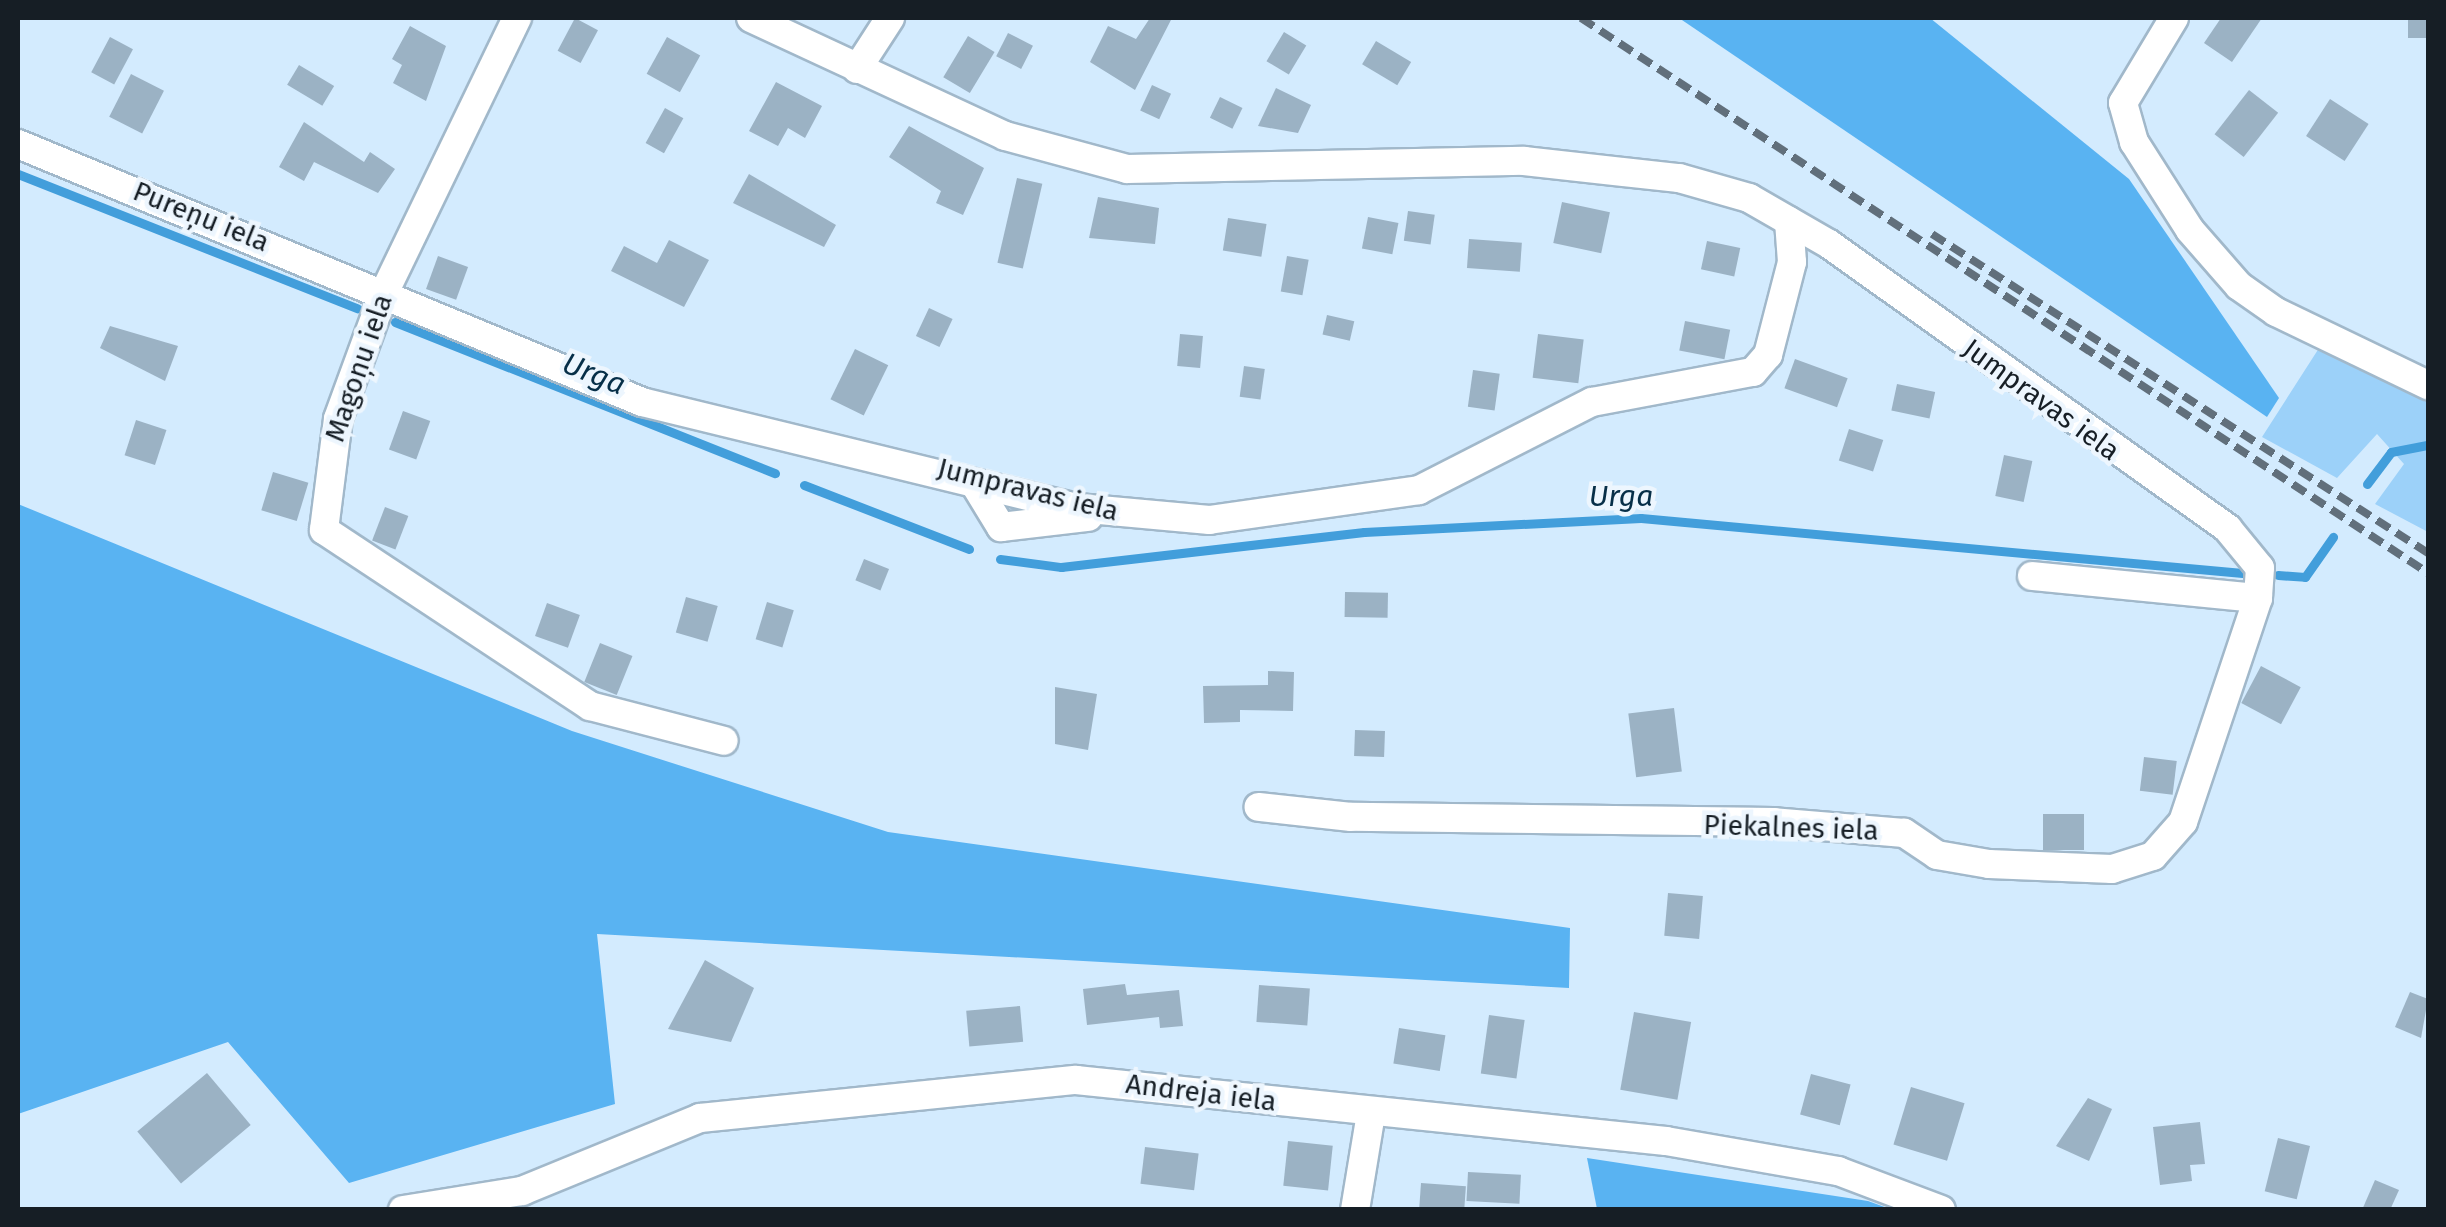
<!DOCTYPE html>
<meta charset="utf-8">
<style>
body{margin:0}
#map{position:relative;width:2446px;height:1227px;overflow:hidden;background:#d3ebfe;font-family:"Fira Sans",sans-serif}
div>[style]{position:absolute}
.green>*{inset:0;background:#9cd1f9}
.forest>*{inset:0;background:#59b3f2}
.stream>*{height:9px;margin:-4.5px;padding:0 4.5px;transform-origin:4.5px;border-radius:4.5px;background:#429edb}
.building>*{inset:0;background:#9bb2c4;transform-origin:0 0}
.roads{filter:drop-shadow(2px 0 #a1b8ca) drop-shadow(-2px 0 #a1b8ca) drop-shadow(0 2px #a1b8ca) drop-shadow(0 -2px #a1b8ca)}
.street>*{height:28px;margin:-14px;padding:0 14px;transform-origin:14px;border-radius:14px;background:#fff}
.rail>*{height:8px;margin-top:-4px;transform-origin:0;background:repeating-linear-gradient(90deg,#616f7b 0 15px,transparent 0 23px)}
span{translate:-50% -50%;white-space:nowrap;text-align:center;line-height:1.15;-webkit-text-stroke:9px #edf6fe;paint-order:stroke}
.street-label{font-size:28px;color:#161e25}
.water-label{font-size:30px;color:#072f48;font-style:italic}
.frame{position:absolute;inset:0;border:20px solid #161e25;pointer-events:none}
</style>
<div id="map">
<div class="green">
<i style="clip-path:polygon(2321px 345px,2428px 397px,2428px 532px,2375px 504px,2404px 464px,2377px 434px,2337px 478px,2262px 437px)"></i>
</div>
<div class="forest">
<i style="clip-path:polygon(1679px 18px,1930px 18px,2129px 179px,2279px 398px,2267px 417px)"></i>
<i style="clip-path:polygon(18px 504px,572px 731px,888px 832px,1570px 928px,1569px 988px,597px 934px,615px 1104px,349px 1183px,228px 1042px,18px 1114px)"></i>
<i style="clip-path:polygon(1587px 1158px,1868px 1201px,1890px 1209px,1597px 1209px)"></i>
</div>
<div class="stream">
<i style="left:18px;top:174px;width:365px;rotate:21.6deg"></i>
<i style="left:395px;top:322px;width:409px;rotate:21.7deg"></i>
<i style="left:2367px;top:484px;width:40px;rotate:-53deg"></i>
<i style="left:2391px;top:452px;width:38px;rotate:-11deg"></i>
<i style="left:804px;top:485px;width:177px;rotate:21.2deg"></i>
<i style="left:1000px;top:559px;width:62px;rotate:7.5deg"></i>
<i style="left:1061px;top:567px;width:305px;rotate:-6.6deg"></i>
<i style="left:1364px;top:532px;width:277px;rotate:-2.9deg"></i>
<i style="left:1641px;top:518px;width:604px;rotate:5.23deg"></i>
<i style="left:2278px;top:575px;width:27px;rotate:4deg"></i>
<i style="left:2305px;top:577px;width:49px;rotate:-55deg"></i>
</div>
<div class="building">
<i style="left:575px;top:18px;width:26px;height:37px;rotate:28deg"></i>
<i style="clip-path:polygon(1150px 18px,1172px 18px,1135px 90px,1090px 62px,1108px 26px,1136px 39px)"></i>
<i style="clip-path:polygon(2221px 18px,2262px 18px,2232px 62px,2204px 43px)"></i>
<i style="clip-path:polygon(2426px 18px,2428px 38px,2408px 38px,2408px 20px)"></i>
<i style="clip-path:polygon(410px 26px,446px 46px,426px 101px,393px 83px,402px 65px,392px 59px)"></i>
<i style="left:1284px;top:32px;width:26px;height:34px;rotate:31deg"></i>
<i style="left:1008px;top:33px;width:28px;height:26px;rotate:27deg"></i>
<i style="left:968px;top:36px;width:31px;height:48px;rotate:31deg"></i>
<i style="left:110px;top:37px;width:26px;height:40px;rotate:28deg"></i>
<i style="left:667px;top:37px;width:38px;height:42px;rotate:29deg"></i>
<i style="left:1376px;top:41px;width:41px;height:27px;rotate:31deg"></i>
<i style="left:299px;top:65px;width:41px;height:23px;rotate:31deg"></i>
<i style="left:131px;top:74px;width:37px;height:48px;rotate:27deg"></i>
<i style="clip-path:polygon(776px 82px,822px 106px,805px 138px,788px 128px,778px 146px,749px 131px)"></i>
<i style="left:1152px;top:85px;width:21px;height:28px;rotate:25deg"></i>
<i style="clip-path:polygon(1276px 88px,1311px 105px,1298px 133px,1258px 126px)"></i>
<i style="left:2249px;top:90px;width:37px;height:56px;rotate:38deg"></i>
<i style="left:1220px;top:97px;width:25px;height:23px;rotate:26deg"></i>
<i style="left:2330px;top:99px;width:46px;height:44px;rotate:33deg"></i>
<i style="left:665px;top:108px;width:21px;height:40px;rotate:29deg"></i>
<i style="clip-path:polygon(304px 122px,364px 162px,370px 152px,395px 169px,378px 193px,314px 162px,304px 181px,279px 167px)"></i>
<i style="clip-path:polygon(909px 126px,984px 168px,963px 215px,936px 203px,941px 191px,889px 157px)"></i>
<i style="clip-path:polygon(749px 174px,836px 225px,824px 247px,733px 203px)"></i>
<i style="left:1017px;top:178px;width:26px;height:87px;rotate:13deg"></i>
<i style="clip-path:polygon(1098px 197px,1159px 208px,1155px 244px,1089px 238px)"></i>
<i style="left:1562px;top:202px;width:49px;height:42px;rotate:12deg"></i>
<i style="left:1408px;top:211px;width:27px;height:30px;rotate:8deg"></i>
<i style="left:1368px;top:217px;width:31px;height:32px;rotate:11deg"></i>
<i style="left:1228px;top:218px;width:39px;height:33px;rotate:9deg"></i>
<i style="left:1469px;top:239px;width:53px;height:29px;rotate:4deg"></i>
<i style="clip-path:polygon(669px 240px,709px 260px,684px 307px,611px 271px,624px 246px,657px 263px)"></i>
<i style="left:1707px;top:241px;width:34px;height:29px;rotate:12deg"></i>
<i style="left:438px;top:256px;width:32px;height:35px;rotate:20deg"></i>
<i style="left:1287px;top:256px;width:22px;height:36px;rotate:10deg"></i>
<i style="left:929px;top:308px;width:26px;height:31px;rotate:25deg"></i>
<i style="left:1327px;top:315px;width:28px;height:20px;rotate:13deg"></i>
<i style="left:1685px;top:321px;width:46px;height:30px;rotate:11deg"></i>
<i style="clip-path:polygon(110px 326px,178px 346px,165px 381px,100px 348px)"></i>
<i style="left:1180px;top:334px;width:23px;height:32px;rotate:5deg"></i>
<i style="left:1538px;top:334px;width:46px;height:44px;rotate:7deg"></i>
<i style="left:855px;top:349px;width:37px;height:56px;rotate:26deg"></i>
<i style="left:1795px;top:359px;width:56px;height:31px;rotate:20deg"></i>
<i style="left:1244px;top:366px;width:21px;height:31px;rotate:8deg"></i>
<i style="left:1473px;top:370px;width:27px;height:37px;rotate:8deg"></i>
<i style="left:1897px;top:384px;width:39px;height:27px;rotate:12deg"></i>
<i style="left:403px;top:411px;width:29px;height:41px;rotate:20deg"></i>
<i style="left:136px;top:420px;width:32px;height:37px;rotate:18deg"></i>
<i style="left:1849px;top:429px;width:36px;height:33px;rotate:18deg"></i>
<i style="left:2004px;top:455px;width:29px;height:42px;rotate:12deg"></i>
<i style="left:273px;top:472px;width:37px;height:40px;rotate:17deg"></i>
<i style="left:385px;top:507px;width:25px;height:36px;rotate:21deg"></i>
<i style="left:864px;top:559px;width:27px;height:23px;rotate:22deg"></i>
<i style="left:1345px;top:592px;width:43px;height:25px;rotate:1deg"></i>
<i style="left:686px;top:597px;width:33px;height:37px;rotate:16deg"></i>
<i style="left:767px;top:602px;width:28px;height:39px;rotate:17deg"></i>
<i style="left:547px;top:603px;width:35px;height:35px;rotate:20deg"></i>
<i style="left:600px;top:643px;width:35px;height:42px;rotate:22deg"></i>
<i style="left:2261px;top:666px;width:45px;height:42px;rotate:28deg"></i>
<i style="clip-path:polygon(1268px 671px,1294px 672px,1293px 711px,1240px 710px,1240px 722px,1204px 723px,1203px 686px,1268px 685px)"></i>
<i style="clip-path:polygon(1055px 687px,1097px 694px,1088px 750px,1055px 744px)"></i>
<i style="left:1674px;top:708px;width:64px;height:46px;rotate:83deg"></i>
<i style="left:1355px;top:730px;width:30px;height:26px;rotate:2deg"></i>
<i style="left:2144px;top:757px;width:33px;height:34px;rotate:7deg"></i>
<i style="left:2084px;top:814px;width:36px;height:41px;rotate:90deg"></i>
<i style="left:1668px;top:893px;width:35px;height:43px;rotate:5deg"></i>
<i style="clip-path:polygon(705px 960px,754px 988px,731px 1042px,668px 1029px)"></i>
<i style="clip-path:polygon(1125px 984px,1127px 995px,1179px 990px,1183px 1026px,1160px 1028px,1159px 1017px,1087px 1025px,1083px 989px)"></i>
<i style="left:1259px;top:985px;width:51px;height:37px;rotate:4deg"></i>
<i style="clip-path:polygon(2410px 992px,2428px 999px,2421px 1038px,2395px 1027px)"></i>
<i style="left:1020px;top:1006px;width:36px;height:54px;rotate:85deg"></i>
<i style="left:1634px;top:1012px;width:58px;height:79px;rotate:10deg"></i>
<i style="left:1489px;top:1015px;width:36px;height:59px;rotate:8deg"></i>
<i style="left:1399px;top:1028px;width:47px;height:36px;rotate:9deg"></i>
<i style="left:207px;top:1073px;width:68px;height:91px;rotate:50deg"></i>
<i style="left:1811px;top:1074px;width:41px;height:42px;rotate:15deg"></i>
<i style="left:1911px;top:1087px;width:56px;height:60px;rotate:17deg"></i>
<i style="clip-path:polygon(2088px 1098px,2112px 1109px,2089px 1161px,2056px 1146px)"></i>
<i style="clip-path:polygon(2200px 1122px,2205px 1164px,2190px 1165px,2192px 1181px,2160px 1185px,2153px 1127px)"></i>
<i style="left:2278px;top:1138px;width:33px;height:55px;rotate:14deg"></i>
<i style="left:1288px;top:1141px;width:45px;height:45px;rotate:6deg"></i>
<i style="left:1145px;top:1147px;width:54px;height:37px;rotate:7deg"></i>
<i style="left:1468px;top:1172px;width:53px;height:29px;rotate:3deg"></i>
<i style="clip-path:polygon(2375px 1180px,2399px 1190px,2390px 1210px,2362px 1210px)"></i>
<i style="left:1421px;top:1183px;width:45px;height:27px;rotate:4deg"></i>
</div>
<div class="roads">
<div class="street">
<i style="left:517px;top:18px;width:305px;rotate:115.8deg"></i>
<i style="left:384px;top:293px;width:134px;rotate:110.1deg"></i>
<i style="left:338px;top:419px;width:112px;rotate:97.2deg"></i>
<i style="left:324px;top:530px;width:319px;rotate:33.5deg"></i>
<i style="left:590px;top:706px;width:138px;rotate:14.6deg"></i>
<i style="left:751px;top:18px;width:280px;rotate:24.9deg"></i>
<i style="left:1005px;top:136px;width:126px;rotate:15.1deg"></i>
<i style="left:1127px;top:169px;width:397px;rotate:-1.2deg"></i>
<i style="left:1524px;top:161px;width:156px;rotate:6.3deg"></i>
<i style="left:1679px;top:178px;width:73px;rotate:15.9deg"></i>
<i style="left:1749px;top:198px;width:92px;rotate:29.9deg"></i>
<i style="left:1829px;top:244px;width:490px;rotate:35.5deg"></i>
<i style="left:2228px;top:529px;width:50px;rotate:50.6deg"></i>
<i style="left:2260px;top:568px;width:30px;rotate:94deg"></i>
<i style="left:2258px;top:598px;width:236px;rotate:108.5deg"></i>
<i style="left:2183px;top:822px;width:45px;rotate:131.4deg"></i>
<i style="left:2153px;top:856px;width:43px;rotate:162.4deg"></i>
<i style="left:2112px;top:869px;width:123px;rotate:-177.7deg"></i>
<i style="left:1989px;top:864px;width:53px;rotate:-170.2deg"></i>
<i style="left:1937px;top:855px;width:40px;rotate:-146deg"></i>
<i style="left:1904px;top:833px;width:130px;rotate:-175.2deg"></i>
<i style="left:1774px;top:822px;width:423px;rotate:-179.3deg"></i>
<i style="left:1351px;top:817px;width:93px;rotate:-173.8deg"></i>
<i style="left:2174px;top:18px;width:99px;rotate:121deg"></i>
<i style="left:2123px;top:103px;width:41px;rotate:74.2deg"></i>
<i style="left:2134px;top:142px;width:104px;rotate:57.5deg"></i>
<i style="left:2190px;top:230px;width:74px;rotate:48.8deg"></i>
<i style="left:2239px;top:286px;width:45px;rotate:35.1deg"></i>
<i style="left:2276px;top:312px;width:169px;rotate:25.7deg"></i>
<i style="left:857px;top:69px;width:61px;rotate:-57.1deg"></i>
<i style="left:18px;top:144px;width:675px;rotate:22.46deg"></i>
<i style="left:642px;top:402px;width:449px;rotate:13.7deg"></i>
<i style="left:1078px;top:508px;width:132px;rotate:5.2deg"></i>
<i style="left:1209px;top:520px;width:212px;rotate:-8.1deg"></i>
<i style="left:1419px;top:490px;width:194px;rotate:-27deg"></i>
<i style="left:1592px;top:402px;width:164px;rotate:-10.6deg"></i>
<i style="left:1753px;top:372px;width:23px;rotate:-49deg"></i>
<i style="left:1768px;top:355px;width:96px;rotate:-75.5deg"></i>
<i style="left:1792px;top:262px;width:41px;rotate:-94.2deg"></i>
<i style="left:974px;top:483px;width:52px;rotate:58.5deg"></i>
<i style="left:1001px;top:527px;width:88px;rotate:-6.6deg"></i>
<i style="left:2032px;top:576px;width:227px;rotate:5.6deg"></i>
<i style="left:403px;top:1210px;width:121px;rotate:-9.1deg"></i>
<i style="left:522px;top:1191px;width:192px;rotate:-22.3deg"></i>
<i style="left:700px;top:1118px;width:378px;rotate:-5.8deg"></i>
<i style="left:1076px;top:1080px;width:593px;rotate:5.9deg"></i>
<i style="left:1666px;top:1141px;width:175px;rotate:9.9deg"></i>
<i style="left:1838px;top:1171px;width:110px;rotate:20.7deg"></i>
<i style="left:1355px;top:1210px;width:98px;rotate:-80.6deg"></i>
</div>
</div>
<div class="rail">
<i style="left:1581px;top:18px;width:1013px;rotate:33.23deg"></i>
<i style="left:1932px;top:234px;width:590px;rotate:32.75deg"></i>
</div>
<div class="street-label">
<span style="left:201px;top:217px;rotate:22deg">Pureņu iela</span>
<span style="left:359px;top:368px;rotate:-71deg">Magoņu iela</span>
<span style="left:2041px;top:400px;rotate:36deg">Jumpravas iela</span>
<span style="left:1028px;top:490px;rotate:14deg">Jumpravas iela</span>
<span style="left:1791px;top:828px;rotate:2deg">Piekalnes iela</span>
<span style="left:1201px;top:1093px;rotate:7deg">Andreja iela</span>
</div>
<div class="water-label">
<span style="left:594px;top:374px;rotate:22deg">Urga</span>
<span style="left:1621px;top:496px">Urga</span>
</div>
<div class="frame"></div>
</div>
